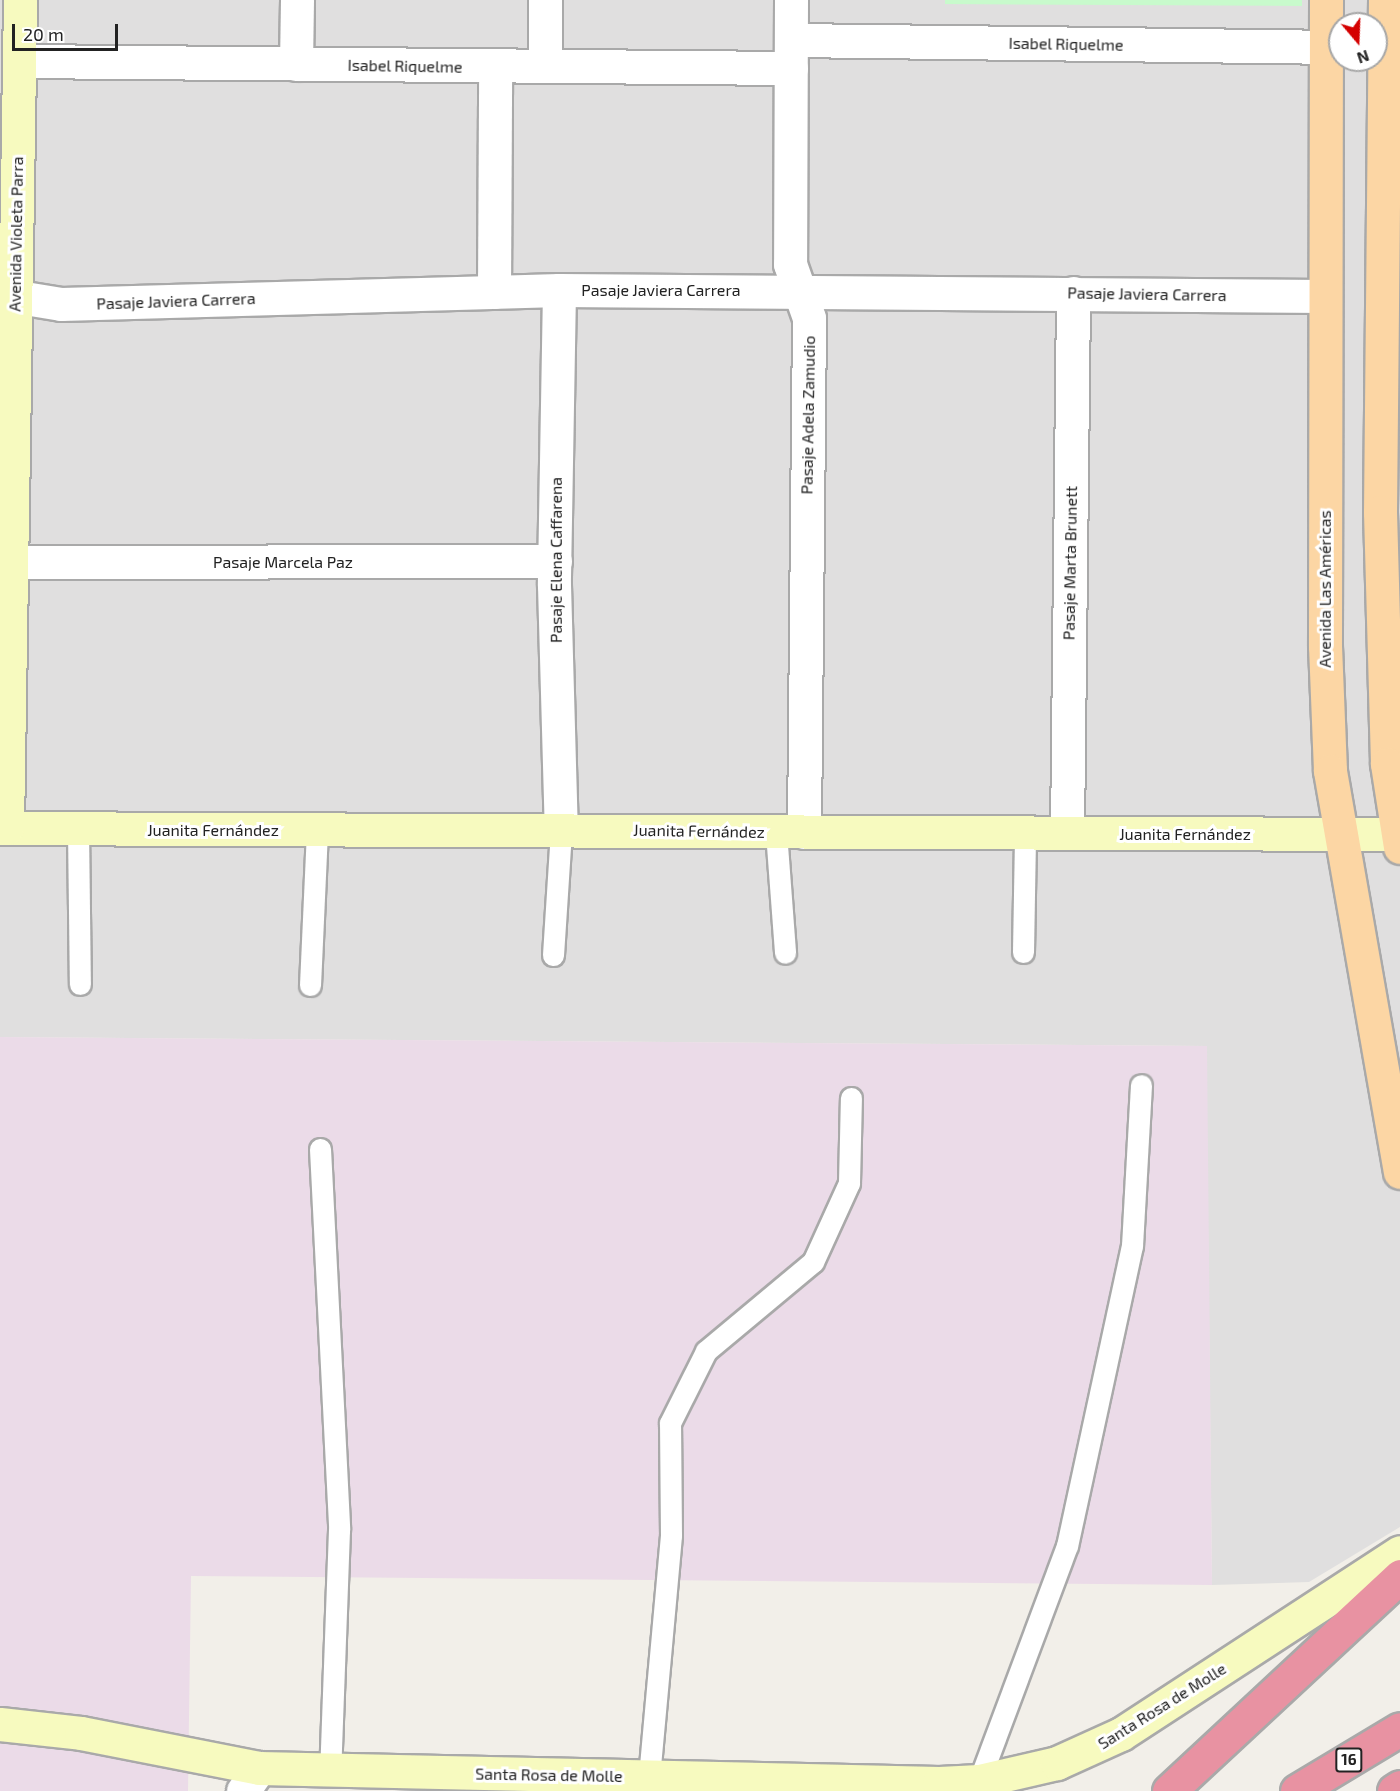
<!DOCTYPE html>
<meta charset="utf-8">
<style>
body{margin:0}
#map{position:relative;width:1400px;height:1791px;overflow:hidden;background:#f2efe9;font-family:"Exo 2",sans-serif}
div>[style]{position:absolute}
.residential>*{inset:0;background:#e0dfdf}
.industrial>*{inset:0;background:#ebdbe8}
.park>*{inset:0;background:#c8facc}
.roads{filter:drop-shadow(2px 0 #a9a9a9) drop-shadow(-2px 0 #a9a9a9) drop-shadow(0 2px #a9a9a9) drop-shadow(0 -2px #a9a9a9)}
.lane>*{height:21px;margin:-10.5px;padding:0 10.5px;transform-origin:10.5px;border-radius:10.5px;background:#fff}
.street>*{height:33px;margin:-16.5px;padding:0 16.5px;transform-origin:16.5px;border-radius:16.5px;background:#fff}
.secondary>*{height:33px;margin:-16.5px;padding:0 16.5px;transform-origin:16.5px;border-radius:16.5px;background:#f7fabf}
.primary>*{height:33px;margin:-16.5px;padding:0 16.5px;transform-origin:16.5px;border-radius:16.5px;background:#fcd6a4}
.highway>*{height:33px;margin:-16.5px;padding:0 16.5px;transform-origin:16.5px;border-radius:16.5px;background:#e892a2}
span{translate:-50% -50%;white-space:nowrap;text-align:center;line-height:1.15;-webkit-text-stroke:6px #fff;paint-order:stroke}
.shield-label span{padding:2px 4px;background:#fff;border:2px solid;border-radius:4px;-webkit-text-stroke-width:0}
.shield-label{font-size:15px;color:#222;font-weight:700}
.street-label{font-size:16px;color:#222}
.north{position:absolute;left:1328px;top:12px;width:60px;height:60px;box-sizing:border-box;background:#fff;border:2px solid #a7a7a7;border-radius:50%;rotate:161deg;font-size:16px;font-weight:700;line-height:24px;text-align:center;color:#222}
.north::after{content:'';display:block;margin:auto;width:21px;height:27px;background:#d40000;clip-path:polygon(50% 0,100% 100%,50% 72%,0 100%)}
.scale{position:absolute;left:12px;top:24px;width:106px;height:27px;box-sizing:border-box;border:3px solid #222;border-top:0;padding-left:8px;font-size:18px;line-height:21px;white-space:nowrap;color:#222;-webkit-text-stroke:4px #fff;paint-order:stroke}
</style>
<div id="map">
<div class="residential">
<i style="clip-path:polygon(evenodd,0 0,1400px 0,1400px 1527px,1309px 1582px,1212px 1585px,1206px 1046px,0 1037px,0 0,1340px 24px,1376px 24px,1376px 60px,1340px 60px,1340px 24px)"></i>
</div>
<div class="industrial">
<i style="clip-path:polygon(0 1037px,1207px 1046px,1212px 1585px,191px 1576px,188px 1791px,0 1791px)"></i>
</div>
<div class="park">
<i style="clip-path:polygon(945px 0,1302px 0,1302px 6px,945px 4px)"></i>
</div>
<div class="roads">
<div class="lane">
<i style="left:78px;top:829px;width:155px;rotate:89.3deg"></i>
<i style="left:776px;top:832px;width:121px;rotate:85.7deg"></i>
<i style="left:1023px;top:952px;width:119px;rotate:-89deg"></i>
<i style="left:553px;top:955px;width:125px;rotate:-86.3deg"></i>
<i style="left:310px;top:985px;width:155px;rotate:-87.4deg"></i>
<i style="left:320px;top:1149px;width:381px;rotate:87.1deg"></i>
<i style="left:339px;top:1530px;width:240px;rotate:92.1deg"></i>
<i style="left:649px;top:1777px;width:243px;rotate:-84.8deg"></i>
<i style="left:671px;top:1535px;width:112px;rotate:-90.5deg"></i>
<i style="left:670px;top:1423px;width:80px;rotate:-63.4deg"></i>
<i style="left:706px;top:1351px;width:139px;rotate:-39.8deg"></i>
<i style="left:813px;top:1262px;width:87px;rotate:-65.5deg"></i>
<i style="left:849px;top:1183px;width:85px;rotate:-88.7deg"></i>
<i style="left:979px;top:1781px;width:251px;rotate:-69.5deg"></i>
<i style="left:1067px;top:1546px;width:307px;rotate:-77.8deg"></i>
<i style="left:1132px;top:1246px;width:161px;rotate:-86.8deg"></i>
</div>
<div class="street">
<i style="left:791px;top:0;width:264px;rotate:90.2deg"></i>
<i style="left:790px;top:264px;width:57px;rotate:70.6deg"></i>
<i style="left:809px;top:318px;width:514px;rotate:90.56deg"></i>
<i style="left:791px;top:40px;width:549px;rotate:0.73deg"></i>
<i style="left:19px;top:61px;width:772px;rotate:0.52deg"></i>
<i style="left:296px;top:64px;width:64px;rotate:-89.1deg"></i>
<i style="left:545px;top:66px;width:66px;rotate:-90deg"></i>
<i style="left:559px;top:290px;width:295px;rotate:91deg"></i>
<i style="left:554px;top:585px;width:245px;rotate:88.4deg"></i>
<i style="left:494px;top:292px;width:224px;rotate:-89.7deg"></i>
<i style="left:0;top:294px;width:62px;rotate:9.3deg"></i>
<i style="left:61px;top:304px;width:498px;rotate:-1.6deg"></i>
<i style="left:559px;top:290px;width:765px;rotate:0.45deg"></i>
<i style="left:11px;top:562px;width:544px;rotate:-0.11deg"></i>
<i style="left:1067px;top:833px;width:540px;rotate:-89.36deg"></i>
<i style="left:243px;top:1791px;width:28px;rotate:-55deg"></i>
</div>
<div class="secondary">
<i style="left:0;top:828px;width:1398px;rotate:0.25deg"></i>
<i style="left:7px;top:828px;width:828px;rotate:-89.1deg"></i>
<i style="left:0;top:1724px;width:81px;rotate:6.3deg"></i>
<i style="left:81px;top:1733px;width:181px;rotate:11.1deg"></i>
<i style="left:259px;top:1768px;width:680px;rotate:1.26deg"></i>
<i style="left:939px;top:1783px;width:40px;rotate:-2.9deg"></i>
<i style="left:979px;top:1781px;width:80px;rotate:-13deg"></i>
<i style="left:1057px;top:1763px;width:70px;rotate:-24.4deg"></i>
<i style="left:1121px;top:1734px;width:333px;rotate:-33.1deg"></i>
</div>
<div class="primary">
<i style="left:1326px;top:0;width:646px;rotate:90.09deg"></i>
<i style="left:1325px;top:646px;width:125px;rotate:87.7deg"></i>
<i style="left:1330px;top:771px;width:407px;rotate:80.1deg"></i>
<i style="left:1385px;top:0;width:512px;rotate:90.56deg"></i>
<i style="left:1380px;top:512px;width:252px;rotate:88.4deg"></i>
<i style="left:1387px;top:764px;width:84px;rotate:81.1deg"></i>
</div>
<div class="highway">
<i style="left:1169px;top:1791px;width:316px;rotate:-42.9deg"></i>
<i style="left:1297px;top:1791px;width:120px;rotate:-31deg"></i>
<i style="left:1394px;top:1791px;width:7px;rotate:-34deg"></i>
</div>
</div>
<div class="shield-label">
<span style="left:1349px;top:1760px">16</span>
</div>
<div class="street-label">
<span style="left:1066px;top:44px;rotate:1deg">Isabel Riquelme</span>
<span style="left:405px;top:66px;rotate:1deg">Isabel Riquelme</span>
<span style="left:16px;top:234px;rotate:-89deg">Avenida Violeta Parra</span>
<span style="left:661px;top:290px">Pasaje Javiera Carrera</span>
<span style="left:1147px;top:294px;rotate:1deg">Pasaje Javiera Carrera</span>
<span style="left:176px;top:301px;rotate:-2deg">Pasaje Javiera Carrera</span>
<span style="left:808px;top:415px;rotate:-89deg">Pasaje Adela Zamudio</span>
<span style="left:556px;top:560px;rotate:-90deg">Pasaje Elena Caffarena</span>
<span style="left:283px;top:562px">Pasaje Marcela Paz</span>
<span style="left:1070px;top:563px;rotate:-89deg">Pasaje Marta Brunett</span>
<span style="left:1325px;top:589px;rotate:-90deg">Avenida Las Américas</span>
<span style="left:213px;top:830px">Juanita Fernández</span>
<span style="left:699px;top:831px;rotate:1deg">Juanita Fernández</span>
<span style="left:1185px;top:834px">Juanita Fernández</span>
<span style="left:1162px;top:1706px;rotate:-32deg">Santa Rosa de Molle</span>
<span style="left:549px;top:1775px;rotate:1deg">Santa Rosa de Molle</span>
</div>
<div class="north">N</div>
<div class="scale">20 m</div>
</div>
